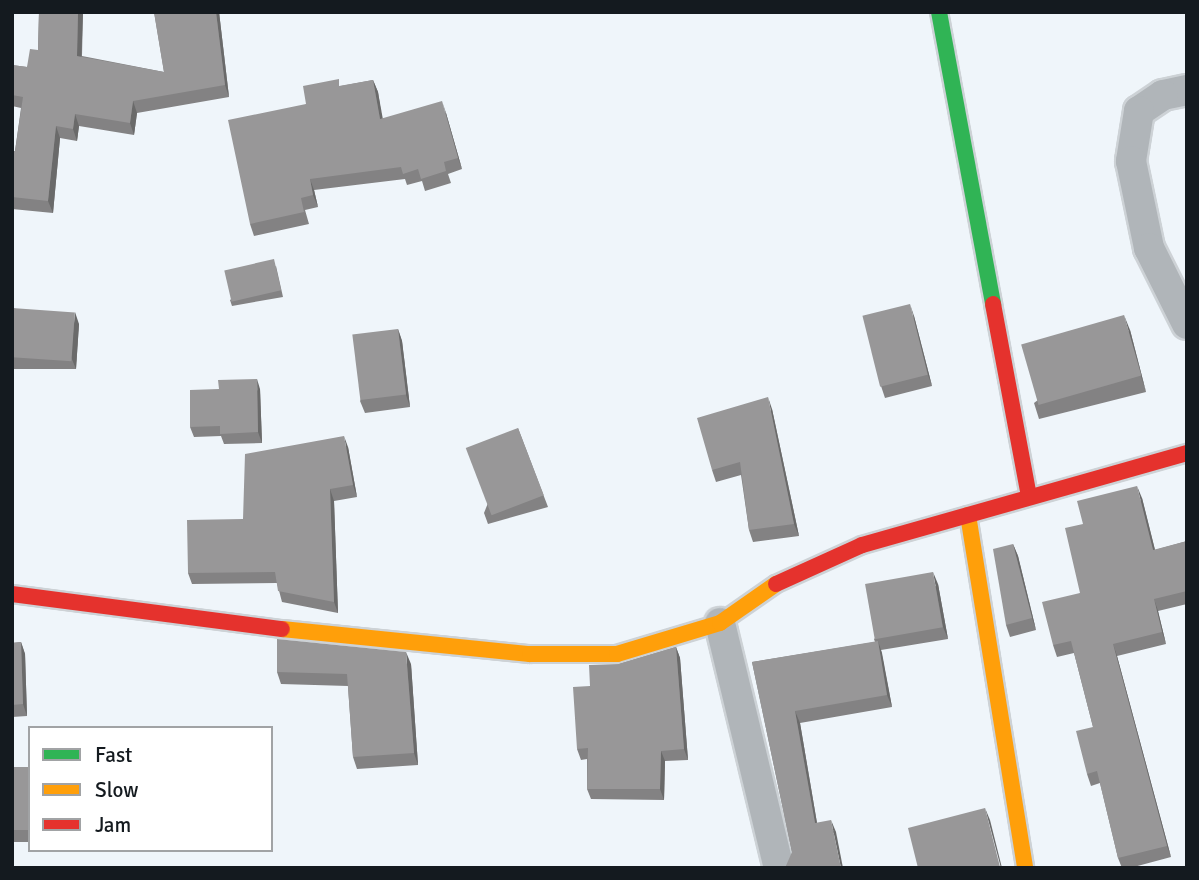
<!DOCTYPE html>
<style>
body{margin:0}
#map{position:relative;width:1199px;height:880px;overflow:hidden;background:#eff5fa;font-family:Signika,sans-serif}
div>[style]{position:absolute}
.roads{filter:drop-shadow(2px 0 #cdd2d6) drop-shadow(-2px 0 #cdd2d6) drop-shadow(0 2px #cdd2d6) drop-shadow(0 -2px #cdd2d6)}
.street>*{height:30px;margin:-15px;padding:0 15px;transform-origin:15px;border-radius:15px;background:#b0b5b9}
.fast>*{height:16px;margin:-8px;padding:0 8px;transform-origin:8px;border-radius:8px;background:#30b455}
.slow>*{height:16px;margin:-8px;padding:0 8px;transform-origin:8px;border-radius:8px;background:#ff9f0a}
.jam>*{height:16px;margin:-8px;padding:0 8px;transform-origin:8px;border-radius:8px;background:#e5322d}
.wall>*{inset:0;background:#838283;transform-origin:0 0}
.shaded-wall>*{inset:0;background:#6a6a6a}
.building>*{inset:0;background:#989798;transform-origin:0 0}
span{translate:-50% -50%;white-space:nowrap;text-align:center;line-height:1.15;-webkit-text-stroke:7px #fff;paint-order:stroke}
.frame{position:absolute;inset:0;border:14px solid #141a1f;pointer-events:none}
.legend{position:absolute;left:28px;top:726px;width:245px;height:126px;box-sizing:border-box;background:#fff;border:2px solid #a1a3a5;margin:0;padding:9px 12px;list-style:none;font-size:21px;color:#141a1f}
.legend li{display:flex;align-items:center;gap:14px;height:35px}
.legend b{width:35px;border:2px solid #a1a3a5}
</style>
<div id="map">
<div class="roads">
<div class="street">
<i style="left:1187px;top:90px;width:25px;rotate:168deg"></i>
<i style="left:1163px;top:95px;width:29px;rotate:146deg"></i>
<i style="left:1139px;top:111px;width:51px;rotate:99.1deg"></i>
<i style="left:1131px;top:161px;width:89px;rotate:78.3deg"></i>
<i style="left:1149px;top:248px;width:85px;rotate:63.4deg"></i>
<i style="left:720px;top:623px;width:252px;rotate:76.5deg"></i>
</div>
<div class="fast">
<i style="left:939px;top:12px;width:297px;rotate:79.5deg"></i>
</div>
<div class="slow">
<i style="left:968px;top:515px;width:358px;rotate:80.8deg"></i>
<i style="left:282px;top:629px;width:249px;rotate:5.8deg"></i>
<i style="left:530px;top:654px;width:87px"></i>
<i style="left:617px;top:654px;width:108px;rotate:-16.8deg"></i>
<i style="left:720px;top:623px;width:68px;rotate:-34.9deg"></i>
</div>
<div class="jam">
<i style="left:993px;top:304px;width:196px;rotate:79.4deg"></i>
<i style="left:776px;top:584px;width:94px;rotate:-24.4deg"></i>
<i style="left:862px;top:545px;width:338px;rotate:-15.8deg"></i>
<i style="left:12px;top:594px;width:272px;rotate:7.4deg"></i>
</div>
</div>
<div class="wall">
<i style="clip-path:polygon(39px 12px,83px 12px,82px 56px,164px 72px,154px 12px,219px 12px,229px 97px,137px 113px,134px 135px,79px 126px,77px 141px,60px 138px,53px 213px,12px 209px,12px 151px,15px 151px,21px 108px,12px 106px,12px 65px,27px 67px,38px 50px)"></i>
<i style="clip-path:polygon(373px 80px,378px 92px,382px 119px,446px 113px,462px 169px,448px 174px,451px 183px,425px 191px,422px 181px,407px 185px,405px 179px,314px 190px,318px 207px,305px 210px,309px 224px,254px 236px,250px 224px,306px 104px,341px 86px)"></i>
<i style="clip-path:polygon(276px 266px,283px 297px,232px 306px,230px 300px)"></i>
<i style="clip-path:polygon(12px 308px,79px 324px,76px 369px,12px 369px)"></i>
<i style="clip-path:polygon(914px 316px,932px 386px,885px 398px,881px 386px)"></i>
<i style="clip-path:polygon(398px 329px,402px 341px,410px 407px,365px 413px,360px 401px)"></i>
<i style="clip-path:polygon(1130px 330px,1146px 392px,1039px 419px,1034px 403px)"></i>
<i style="clip-path:polygon(260px 389px,262px 443px,224px 444px,221px 436px,194px 437px,190px 427px)"></i>
<i style="clip-path:polygon(772px 409px,799px 536px,753px 542px,749px 530px,741px 475px,716px 482px,712px 470px)"></i>
<i style="clip-path:polygon(518px 428px,548px 507px,488px 524px,484px 513px)"></i>
<i style="clip-path:polygon(348px 447px,357px 497px,334px 501px,338px 613px,282px 602px,277px 583px,192px 584px,188px 573px,243px 519px)"></i>
<i style="clip-path:polygon(1142px 498px,1155px 550px,1187px 541px,1187px 604px,1158px 611px,1166px 644px,1117px 656px,1171px 857px,1130px 868px,1122px 868px,1118px 858px,1100px 783px,1091px 786px,1087px 774px,1093px 727px,1074px 653px,1057px 657px,1053px 645px,1080px 593px)"></i>
<i style="clip-path:polygon(1013px 544px,1018px 556px,1036px 630px,1010px 637px,1006px 625px)"></i>
<i style="clip-path:polygon(938px 584px,948px 639px,881px 650px,892px 707px,800px 723px,817px 823px,836px 832px,792px 852px,752px 662px,875px 642px,874px 639px)"></i>
<i style="clip-path:polygon(21px 642px,25px 654px,27px 716px,12px 717px,12px 643px)"></i>
<i style="clip-path:polygon(676px 647px,680px 658px,688px 760px,665px 761px,664px 800px,591px 799px,587px 789px,587px 759px,581px 760px,577px 749px,590px 686px,619px 664px)"></i>
<i style="clip-path:polygon(411px 664px,418px 765px,357px 769px,353px 757px,348px 686px,281px 684px,277px 672px)"></i>
<i style="left:30px;top:767px;width:75px;height:18px;rotate:90deg"></i>
</div>
<div class="shaded-wall">
<i style="clip-path:polygon(78px 12px,83px 12px,81px 67px,77px 56px)"></i>
<i style="clip-path:polygon(216px 12px,219px 12px,229px 97px,225px 85px)"></i>
<i style="clip-path:polygon(373px 80px,378px 92px,385px 131px,380px 119px)"></i>
<i style="clip-path:polygon(133px 101px,137px 113px,134px 135px,130px 123px)"></i>
<i style="clip-path:polygon(442px 101px,446px 113px,462px 169px,458px 158px)"></i>
<i style="clip-path:polygon(75px 114px,79px 126px,77px 141px,73px 129px)"></i>
<i style="clip-path:polygon(56px 126px,60px 138px,53px 213px,48px 201px)"></i>
<i style="clip-path:polygon(310px 179px,314px 190px,318px 207px,313px 195px)"></i>
<i style="clip-path:polygon(910px 304px,914px 316px,932px 386px,928px 375px)"></i>
<i style="clip-path:polygon(75px 312px,79px 324px,76px 369px,71px 357px)"></i>
<i style="clip-path:polygon(1124px 315px,1130px 330px,1146px 392px,1141px 376px)"></i>
<i style="clip-path:polygon(398px 329px,402px 341px,410px 407px,406px 395px)"></i>
<i style="clip-path:polygon(257px 379px,260px 389px,262px 443px,258px 432px)"></i>
<i style="clip-path:polygon(768px 397px,772px 409px,799px 536px,794px 524px)"></i>
<i style="clip-path:polygon(344px 436px,348px 447px,357px 497px,353px 485px)"></i>
<i style="clip-path:polygon(1137px 486px,1142px 498px,1158px 562px,1153px 550px)"></i>
<i style="clip-path:polygon(330px 489px,334px 501px,338px 613px,334px 602px)"></i>
<i style="clip-path:polygon(1013px 544px,1018px 556px,1036px 630px,1032px 618px)"></i>
<i style="clip-path:polygon(933px 572px,938px 584px,948px 639px,943px 627px)"></i>
<i style="clip-path:polygon(1154px 599px,1158px 611px,1166px 644px,1162px 632px)"></i>
<i style="clip-path:polygon(878px 641px,882px 653px,892px 707px,887px 695px)"></i>
<i style="clip-path:polygon(21px 642px,25px 654px,27px 716px,23px 704px)"></i>
<i style="clip-path:polygon(1113px 644px,1117px 656px,1171px 857px,1167px 846px)"></i>
<i style="clip-path:polygon(676px 647px,680px 658px,688px 760px,684px 749px)"></i>
<i style="clip-path:polygon(406px 652px,411px 664px,418px 765px,414px 753px)"></i>
<i style="clip-path:polygon(795px 711px,800px 723px,819px 835px,815px 823px)"></i>
<i style="clip-path:polygon(661px 751px,665px 761px,664px 800px,660px 789px)"></i>
<i style="clip-path:polygon(985px 808px,990px 820px,1002px 868px,1001px 868px)"></i>
<i style="clip-path:polygon(831px 820px,836px 832px,843px 868px,841px 868px)"></i>
</div>
<div class="building">
<i style="clip-path:polygon(39px 12px,78px 12px,77px 56px,164px 72px,154px 12px,216px 12px,225px 85px,133px 101px,130px 123px,75px 114px,73px 129px,56px 126px,48px 201px,12px 197px,12px 151px,15px 151px,23px 97px,12px 95px,12px 65px,27px 67px,30px 49px,38px 50px)"></i>
<i style="clip-path:polygon(339px 79px,339px 86px,373px 80px,380px 119px,442px 101px,458px 158px,444px 162px,446px 171px,421px 179px,418px 169px,403px 174px,401px 167px,310px 179px,313px 195px,301px 198px,304px 212px,250px 224px,228px 120px,306px 104px,303px 86px)"></i>
<i style="left:274px;top:259px;width:32px;height:51px;rotate:77deg"></i>
<i style="left:910px;top:304px;width:73px;height:49px;rotate:76deg"></i>
<i style="left:12px;top:308px;width:63px;height:49px;rotate:4deg"></i>
<i style="left:1124px;top:315px;width:63px;height:107px;rotate:74deg"></i>
<i style="left:398px;top:329px;width:66px;height:46px;rotate:83deg"></i>
<i style="clip-path:polygon(257px 379px,258px 432px,220px 434px,220px 426px,190px 427px,190px 390px,219px 389px,218px 380px)"></i>
<i style="clip-path:polygon(768px 397px,794px 524px,749px 530px,740px 462px,712px 470px,697px 418px)"></i>
<i style="left:518px;top:428px;width:72px;height:56px;rotate:69deg"></i>
<i style="clip-path:polygon(344px 436px,353px 485px,330px 489px,334px 602px,278px 591px,275px 572px,188px 573px,187px 520px,243px 519px,245px 454px)"></i>
<i style="clip-path:polygon(1137px 486px,1153px 550px,1187px 541px,1187px 591px,1154px 599px,1162px 632px,1113px 644px,1167px 846px,1118px 858px,1097px 771px,1087px 774px,1076px 731px,1093px 727px,1071px 641px,1053px 645px,1042px 602px,1080px 593px,1065px 528px,1083px 524px,1077px 501px)"></i>
<i style="clip-path:polygon(1013px 544px,1032px 618px,1006px 625px,993px 549px)"></i>
<i style="left:933px;top:572px;width:56px;height:69px;rotate:80deg"></i>
<i style="clip-path:polygon(277px 639px,406px 652px,414px 753px,353px 757px,347px 674px,277px 672px)"></i>
<i style="clip-path:polygon(878px 641px,887px 695px,795px 711px,815px 823px,831px 820px,841px 868px,785px 868px,792px 852px,752px 662px)"></i>
<i style="clip-path:polygon(21px 642px,23px 704px,12px 705px,12px 643px)"></i>
<i style="clip-path:polygon(676px 647px,684px 749px,661px 751px,660px 789px,587px 789px,588px 748px,577px 749px,573px 687px,590px 686px,589px 665px,619px 664px)"></i>
<i style="left:30px;top:767px;width:63px;height:18px;rotate:90deg"></i>
<i style="clip-path:polygon(985px 808px,1000px 867px,918px 868px,908px 828px)"></i>
</div>
<div class="frame"></div>
<ul class="legend">
<li><b style="height:9px;background:#30b455"></b>Fast</li>
<li><b style="height:9px;background:#ff9f0a"></b>Slow</li>
<li><b style="height:9px;background:#e5322d"></b>Jam</li>
</ul>
</div>
